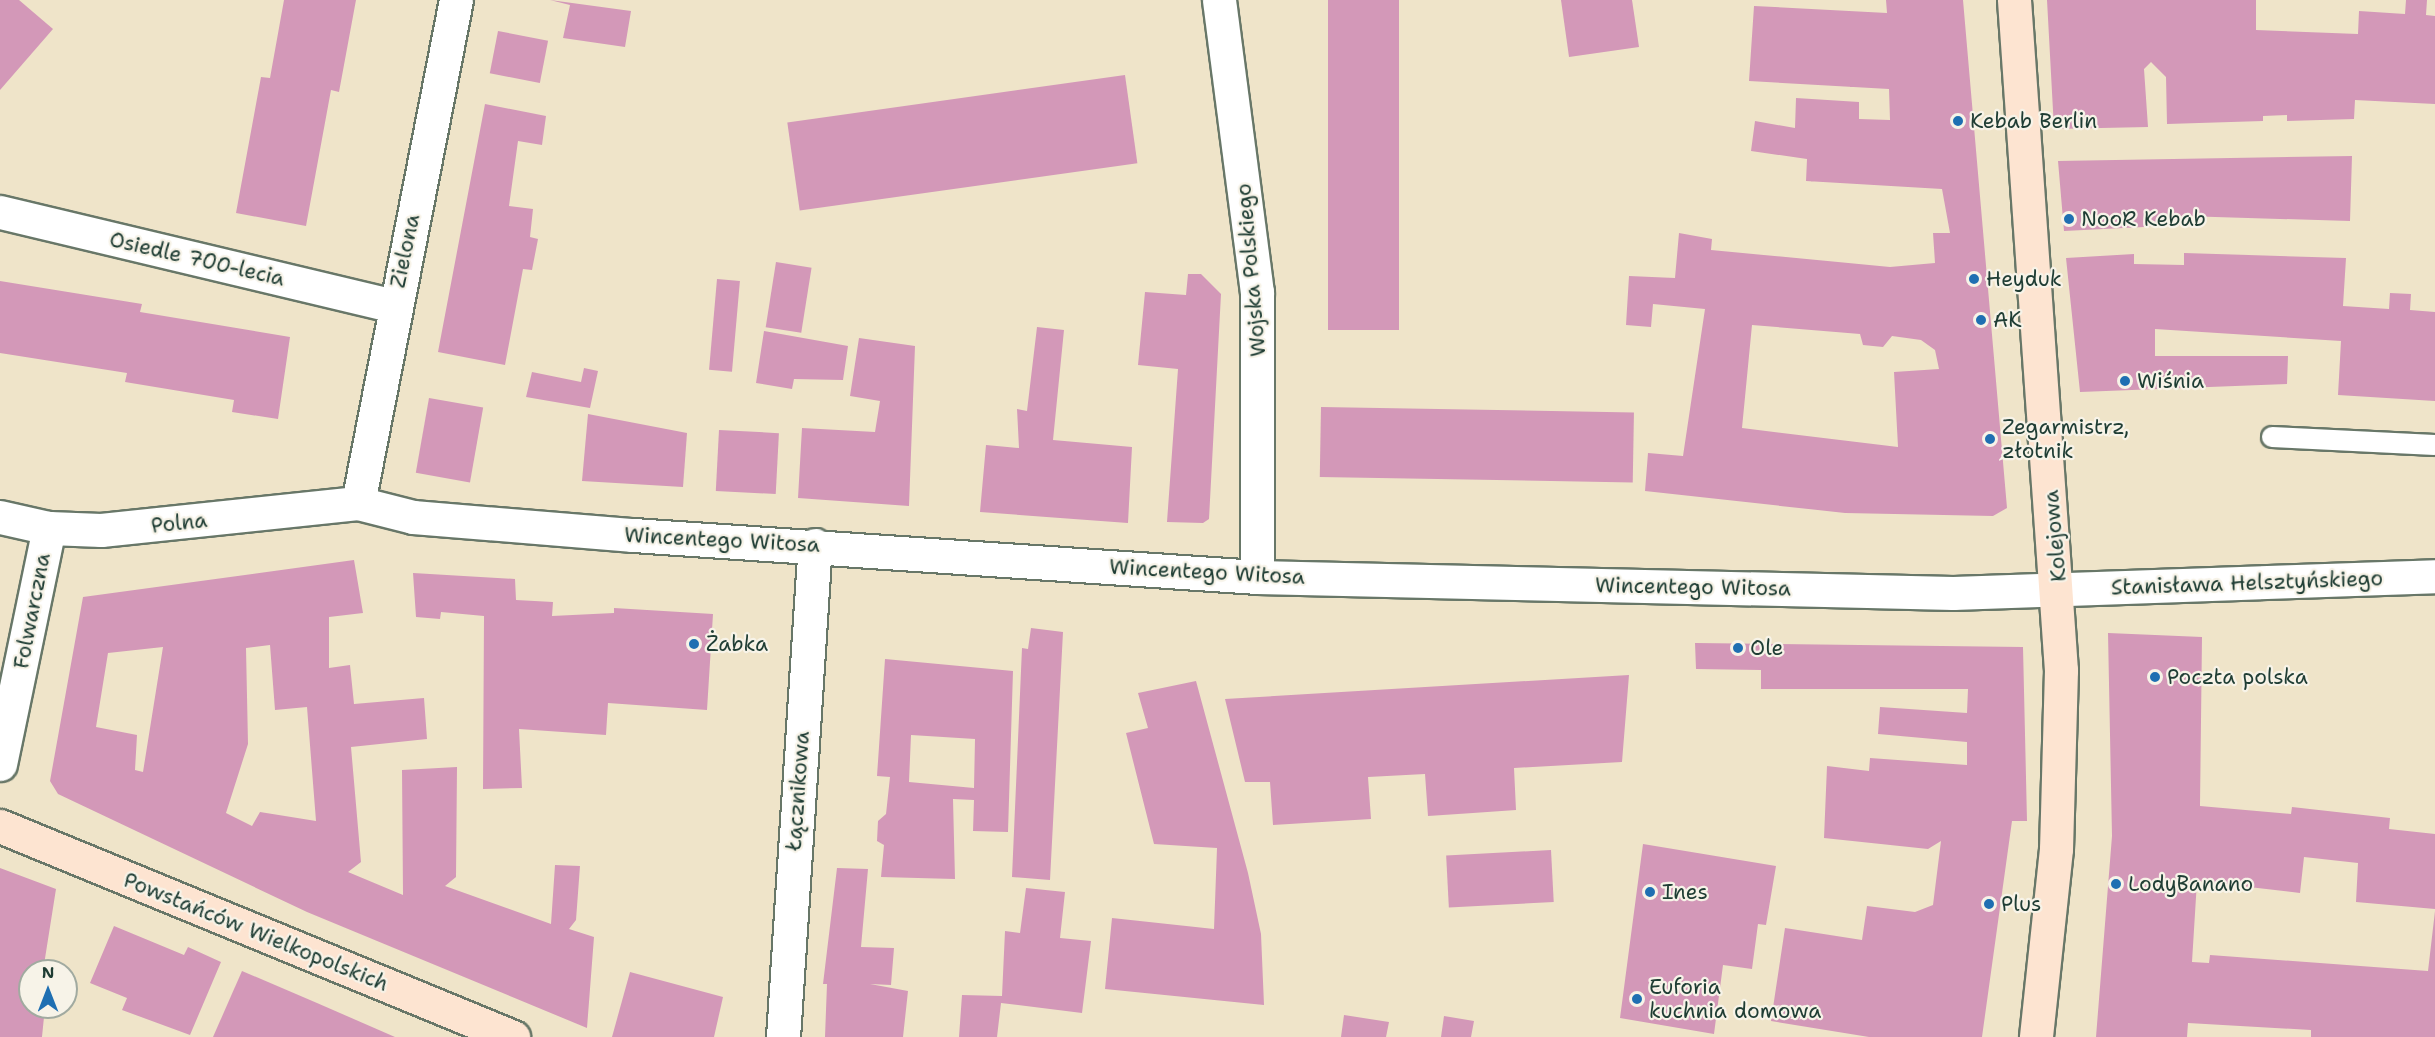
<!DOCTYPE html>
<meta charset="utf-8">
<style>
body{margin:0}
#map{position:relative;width:2435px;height:1037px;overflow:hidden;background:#efe4c9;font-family:"Shantell Sans",sans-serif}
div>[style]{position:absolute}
.building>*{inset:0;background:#d398b8;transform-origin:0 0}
.roads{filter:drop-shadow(2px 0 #687768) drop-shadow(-2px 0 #687768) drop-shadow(0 2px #687768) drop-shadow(0 -2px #687768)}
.lane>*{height:20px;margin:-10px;padding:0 10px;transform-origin:10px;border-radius:10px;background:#fff}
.street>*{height:33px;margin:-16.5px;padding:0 16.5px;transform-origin:16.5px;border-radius:16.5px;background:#fff}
.secondary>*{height:33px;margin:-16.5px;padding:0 16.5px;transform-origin:16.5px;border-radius:16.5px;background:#fde4d1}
.dots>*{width:16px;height:16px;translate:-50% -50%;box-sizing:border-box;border:3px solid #f7f3e8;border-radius:50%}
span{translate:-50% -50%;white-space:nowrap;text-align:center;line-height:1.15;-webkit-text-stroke:4.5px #f7f3e8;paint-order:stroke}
.poi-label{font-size:21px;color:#1f3d34}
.left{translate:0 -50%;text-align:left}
.street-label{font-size:21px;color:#1f3d34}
.north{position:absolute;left:18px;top:959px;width:60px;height:60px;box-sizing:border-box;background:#f7f3e8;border:2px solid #a1aaa0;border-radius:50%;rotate:0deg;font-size:16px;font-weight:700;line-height:24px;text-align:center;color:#1f3d34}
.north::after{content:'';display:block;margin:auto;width:21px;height:27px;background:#1f6fb2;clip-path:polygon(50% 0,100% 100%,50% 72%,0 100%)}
</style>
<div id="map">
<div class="building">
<i style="clip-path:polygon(0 0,19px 0,53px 29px,0 90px)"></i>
<i style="clip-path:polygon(284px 0,356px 0,339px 92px,331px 90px,306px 226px,236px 213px,261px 77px,270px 78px)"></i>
<i style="clip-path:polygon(550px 0,631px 11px,625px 47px,563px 38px,570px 5px)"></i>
<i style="left:1328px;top:0;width:71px;height:330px"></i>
<i style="clip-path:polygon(1561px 0,1632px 0,1639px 47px,1569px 57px)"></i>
<i style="clip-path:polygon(evenodd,1886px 0,1963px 0,2007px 508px,1993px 516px,1845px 513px,1645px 491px,1648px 453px,1683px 456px,1705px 309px,1653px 304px,1651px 327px,1626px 325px,1629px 276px,1675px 278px,1679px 233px,1712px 239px,1711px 250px,1890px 267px,1935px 263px,1933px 233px,1950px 233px,1942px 189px,1806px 181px,1807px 159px,1751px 151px,1755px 121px,1795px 128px,1796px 98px,1859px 102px,1859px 119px,1890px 120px,1889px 89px,1749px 81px,1754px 6px,1887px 13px,1886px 0,1752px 325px,1860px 334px,1863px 345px,1883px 347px,1892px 336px,1921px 340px,1935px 350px,1939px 369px,1894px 372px,1898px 447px,1742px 428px,1752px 325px)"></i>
<i style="clip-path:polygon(2047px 0,2256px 0,2256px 30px,2358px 34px,2359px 11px,2405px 14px,2406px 0,2427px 0,2426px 15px,2435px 16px,2435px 104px,2355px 100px,2354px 119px,2287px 121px,2287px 115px,2263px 116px,2263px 121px,2167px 124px,2166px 77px,2151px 62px,2144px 69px,2148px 127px,2054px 129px)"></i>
<i style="left:498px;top:31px;width:51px;height:43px;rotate:11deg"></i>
<i style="left:1125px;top:75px;width:89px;height:341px;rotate:82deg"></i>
<i style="clip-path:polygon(485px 104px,546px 116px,542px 145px,518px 141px,509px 206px,533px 209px,530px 237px,538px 239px,532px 270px,523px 269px,505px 365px,438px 352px)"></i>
<i style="clip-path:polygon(2352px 156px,2350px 221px,2183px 216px,2183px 225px,2064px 231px,2058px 161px)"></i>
<i style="clip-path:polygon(2184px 253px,2346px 258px,2343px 306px,2389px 309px,2390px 293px,2411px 294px,2410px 310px,2435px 312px,2435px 401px,2338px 395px,2341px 341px,2155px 329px,2155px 356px,2288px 356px,2287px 384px,2080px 392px,2066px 258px,2134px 254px,2134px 264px,2184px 265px)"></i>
<i style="left:776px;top:262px;width:36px;height:66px;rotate:9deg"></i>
<i style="clip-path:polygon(1188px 274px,1201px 274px,1221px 294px,1209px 519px,1203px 523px,1167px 522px,1178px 369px,1138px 365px,1145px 292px,1186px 295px)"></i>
<i style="left:717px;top:279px;width:23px;height:91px;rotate:5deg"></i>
<i style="clip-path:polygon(0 281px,142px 304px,140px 312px,290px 337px,278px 419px,232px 412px,234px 400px,125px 382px,127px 373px,0 353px)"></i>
<i style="clip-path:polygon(1037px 327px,1064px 330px,1053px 440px,1132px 447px,1128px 523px,980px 512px,986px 445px,1019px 448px,1017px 409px,1027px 411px)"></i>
<i style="clip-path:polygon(764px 331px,848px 346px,843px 380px,794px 379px,792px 389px,756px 383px)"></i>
<i style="clip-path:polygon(859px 338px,915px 346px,909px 506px,798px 498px,802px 428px,875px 432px,880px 401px,850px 396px)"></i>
<i style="clip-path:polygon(584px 368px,598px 371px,590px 408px,526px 397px,532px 372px,581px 382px)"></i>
<i style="left:429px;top:398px;width:55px;height:76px;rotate:10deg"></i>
<i style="left:1321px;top:407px;width:313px;height:70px;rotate:1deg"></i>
<i style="clip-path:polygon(588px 414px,687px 433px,683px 487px,582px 481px)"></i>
<i style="left:719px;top:430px;width:60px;height:61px;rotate:3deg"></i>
<i style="clip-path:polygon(evenodd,354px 560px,363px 613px,329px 617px,329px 668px,350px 665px,354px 704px,424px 698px,427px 739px,351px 747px,361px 862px,348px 872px,403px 895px,402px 770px,457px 767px,456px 877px,445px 886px,551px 924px,555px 865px,580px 866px,576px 920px,569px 929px,594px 937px,587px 1028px,307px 912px,58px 794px,50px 781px,83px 597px,354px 560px,270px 645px,275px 710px,307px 707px,316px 821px,260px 812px,252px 826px,226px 813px,248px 744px,246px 648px,270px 645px,354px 560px,163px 647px,143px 772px,135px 770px,137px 735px,96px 727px,108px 653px,163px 647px)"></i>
<i style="clip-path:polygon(413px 573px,515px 579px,516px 600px,553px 602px,552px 616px,614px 613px,614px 608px,713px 614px,707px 710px,608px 703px,606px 735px,519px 729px,522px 788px,483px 789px,484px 616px,441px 612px,440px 619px,416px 617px)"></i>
<i style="clip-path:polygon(1031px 628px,1063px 632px,1050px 880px,1012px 877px,1022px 648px,1028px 649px)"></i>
<i style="clip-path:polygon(2108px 633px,2202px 637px,2200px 806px,2291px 814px,2292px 807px,2390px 818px,2389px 829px,2435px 834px,2435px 909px,2356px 902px,2358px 863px,2304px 857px,2300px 893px,2197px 881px,2192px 962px,2209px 963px,2210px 955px,2428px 971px,2435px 911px,2435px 1037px,2311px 1037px,2311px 1030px,2188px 1023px,2187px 1037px,2096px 1037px,2112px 836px)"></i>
<i style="clip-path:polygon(1695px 643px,2023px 647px,2027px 821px,2012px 821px,1982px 1037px,1869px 1037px,1771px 1021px,1785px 928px,1862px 940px,1867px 906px,1915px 912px,1933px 905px,1941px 841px,1928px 849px,1824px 838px,1827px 766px,1869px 771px,1870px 758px,1967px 765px,1967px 742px,1878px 734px,1880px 707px,1967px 713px,1968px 689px,1761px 689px,1761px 670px,1696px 669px)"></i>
<i style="clip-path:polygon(evenodd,885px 659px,1013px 671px,1008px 832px,973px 831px,974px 800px,953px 799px,955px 879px,881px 877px,884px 845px,877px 841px,878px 821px,886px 814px,890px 777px,877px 776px,885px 659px,911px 735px,975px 739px,974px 788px,909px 782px,911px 735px)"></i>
<i style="clip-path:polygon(1629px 675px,1622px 762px,1514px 768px,1516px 810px,1473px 813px,1428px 816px,1425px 774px,1368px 777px,1371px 819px,1273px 825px,1270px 782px,1245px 782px,1225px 699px)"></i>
<i style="clip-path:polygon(1196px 681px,1248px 873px,1261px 934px,1264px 1005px,1105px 989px,1112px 918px,1214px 929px,1217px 848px,1154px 844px,1126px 733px,1148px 728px,1138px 693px)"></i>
<i style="clip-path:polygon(1643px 844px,1776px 866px,1766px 925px,1758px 924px,1752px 969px,1723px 965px,1714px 1034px,1620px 1018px)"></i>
<i style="left:1551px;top:850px;width:52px;height:105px;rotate:87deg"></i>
<i style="clip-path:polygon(0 868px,56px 889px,43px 971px,30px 971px,30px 1007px,45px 1007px,42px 1037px,0 1037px)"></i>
<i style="clip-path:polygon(837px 868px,868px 869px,861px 947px,894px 948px,891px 985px,870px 984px,908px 991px,903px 1037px,825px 1037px,827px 984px,823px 984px)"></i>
<i style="clip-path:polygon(1026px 888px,1065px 892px,1060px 938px,1091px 941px,1082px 1013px,1001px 1003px,997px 1037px,959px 1037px,962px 995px,1002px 996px,1005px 931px,1020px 933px)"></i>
<i style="clip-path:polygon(114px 926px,184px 955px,188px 947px,221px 962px,190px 1035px,122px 1010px,127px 998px,90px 983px)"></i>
<i style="clip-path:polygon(242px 971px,317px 1003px,395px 1037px,213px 1037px)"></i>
<i style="clip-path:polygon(630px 972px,723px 997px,714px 1037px,612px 1037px)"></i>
<i style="clip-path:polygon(1344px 1015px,1389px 1022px,1386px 1037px,1341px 1037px)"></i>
<i style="clip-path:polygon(1444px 1016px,1474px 1021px,1471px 1037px,1441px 1037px)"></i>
</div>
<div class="roads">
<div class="lane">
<i style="left:2272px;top:437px;width:163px;rotate:2.8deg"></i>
</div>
<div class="street">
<i style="left:1219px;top:0;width:294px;rotate:82.6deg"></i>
<i style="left:1257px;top:292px;width:285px;rotate:90deg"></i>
<i style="left:0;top:212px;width:405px;rotate:13.4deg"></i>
<i style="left:358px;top:503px;width:512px;rotate:-78.98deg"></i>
<i style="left:0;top:517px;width:50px;rotate:12.7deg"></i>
<i style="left:49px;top:528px;width:52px;rotate:2.2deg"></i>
<i style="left:101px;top:530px;width:258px;rotate:-6deg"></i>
<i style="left:358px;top:503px;width:57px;rotate:14.3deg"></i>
<i style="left:413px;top:517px;width:221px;rotate:4.7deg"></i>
<i style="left:633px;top:535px;width:625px;rotate:3.85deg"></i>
<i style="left:1257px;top:577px;width:696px;rotate:1.32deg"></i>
<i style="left:1953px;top:593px;width:482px;rotate:-2deg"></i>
<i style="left:0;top:764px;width:241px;rotate:-78.3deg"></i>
<i style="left:783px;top:1037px;width:493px;rotate:-86.3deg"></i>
</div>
<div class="secondary">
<i style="left:2014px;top:0;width:672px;rotate:85.99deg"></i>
<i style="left:2061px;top:670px;width:179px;rotate:91.6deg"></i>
<i style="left:2056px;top:849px;width:189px;rotate:96.1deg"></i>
<i style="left:0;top:826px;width:555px;rotate:22.36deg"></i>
</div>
</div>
<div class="dots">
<i style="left:1958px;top:121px;background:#1f6fb2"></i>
<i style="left:2069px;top:219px;background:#1f6fb2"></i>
<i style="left:1974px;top:279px;background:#1f6fb2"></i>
<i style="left:1981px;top:320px;background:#1f6fb2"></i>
<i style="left:2125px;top:381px;background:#1f6fb2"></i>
<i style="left:1990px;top:439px;background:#1f6fb2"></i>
<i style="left:694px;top:644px;background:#1f6fb2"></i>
<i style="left:1738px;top:648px;background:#1f6fb2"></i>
<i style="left:2155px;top:677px;background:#1f6fb2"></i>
<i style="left:2116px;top:884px;background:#1f6fb2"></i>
<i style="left:1650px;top:892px;background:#1f6fb2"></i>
<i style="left:1989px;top:904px;background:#1f6fb2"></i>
<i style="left:1637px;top:999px;background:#1f6fb2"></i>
</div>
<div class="poi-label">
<span class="left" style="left:1970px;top:121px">Kebab Berlin</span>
<span class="left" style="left:2081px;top:219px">NooR Kebab</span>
<span class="left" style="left:1986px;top:279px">Heyduk</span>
<span class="left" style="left:1993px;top:320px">AK</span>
<span class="left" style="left:2137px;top:381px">Wiśnia</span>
<span class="left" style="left:2002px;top:439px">Zegarmistrz,<br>złotnik</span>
<span class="left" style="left:706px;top:644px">Żabka</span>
<span class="left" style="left:1750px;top:648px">Ole</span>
<span class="left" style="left:2167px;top:677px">Poczta polska</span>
<span class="left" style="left:2128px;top:884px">LodyBanano</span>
<span class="left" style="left:1662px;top:892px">Ines</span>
<span class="left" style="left:2001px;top:904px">Plus</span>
<span class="left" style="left:1649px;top:999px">Euforia<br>kuchnia domowa</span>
</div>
<div class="street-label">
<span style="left:405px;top:251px;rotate:-78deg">Zielona</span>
<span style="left:197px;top:259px;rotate:13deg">Osiedle 700-lecia</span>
<span style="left:1251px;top:270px;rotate:-95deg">Wojska Polskiego</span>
<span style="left:179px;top:523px;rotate:-6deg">Polna</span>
<span style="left:2055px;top:536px;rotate:-95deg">Kolejowa</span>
<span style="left:722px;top:540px;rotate:3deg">Wincentego Witosa</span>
<span style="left:1207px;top:572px;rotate:3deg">Wincentego Witosa</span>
<span style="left:2247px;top:583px;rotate:-2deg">Stanisława Helsztyńskiego</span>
<span style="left:1693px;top:587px;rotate:1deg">Wincentego Witosa</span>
<span style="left:32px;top:611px;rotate:-79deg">Folwarczna</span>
<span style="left:798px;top:791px;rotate:-86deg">Łącznikowa</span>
<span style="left:256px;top:932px;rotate:22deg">Powstańców Wielkopolskich</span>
</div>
<div class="north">N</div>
</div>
